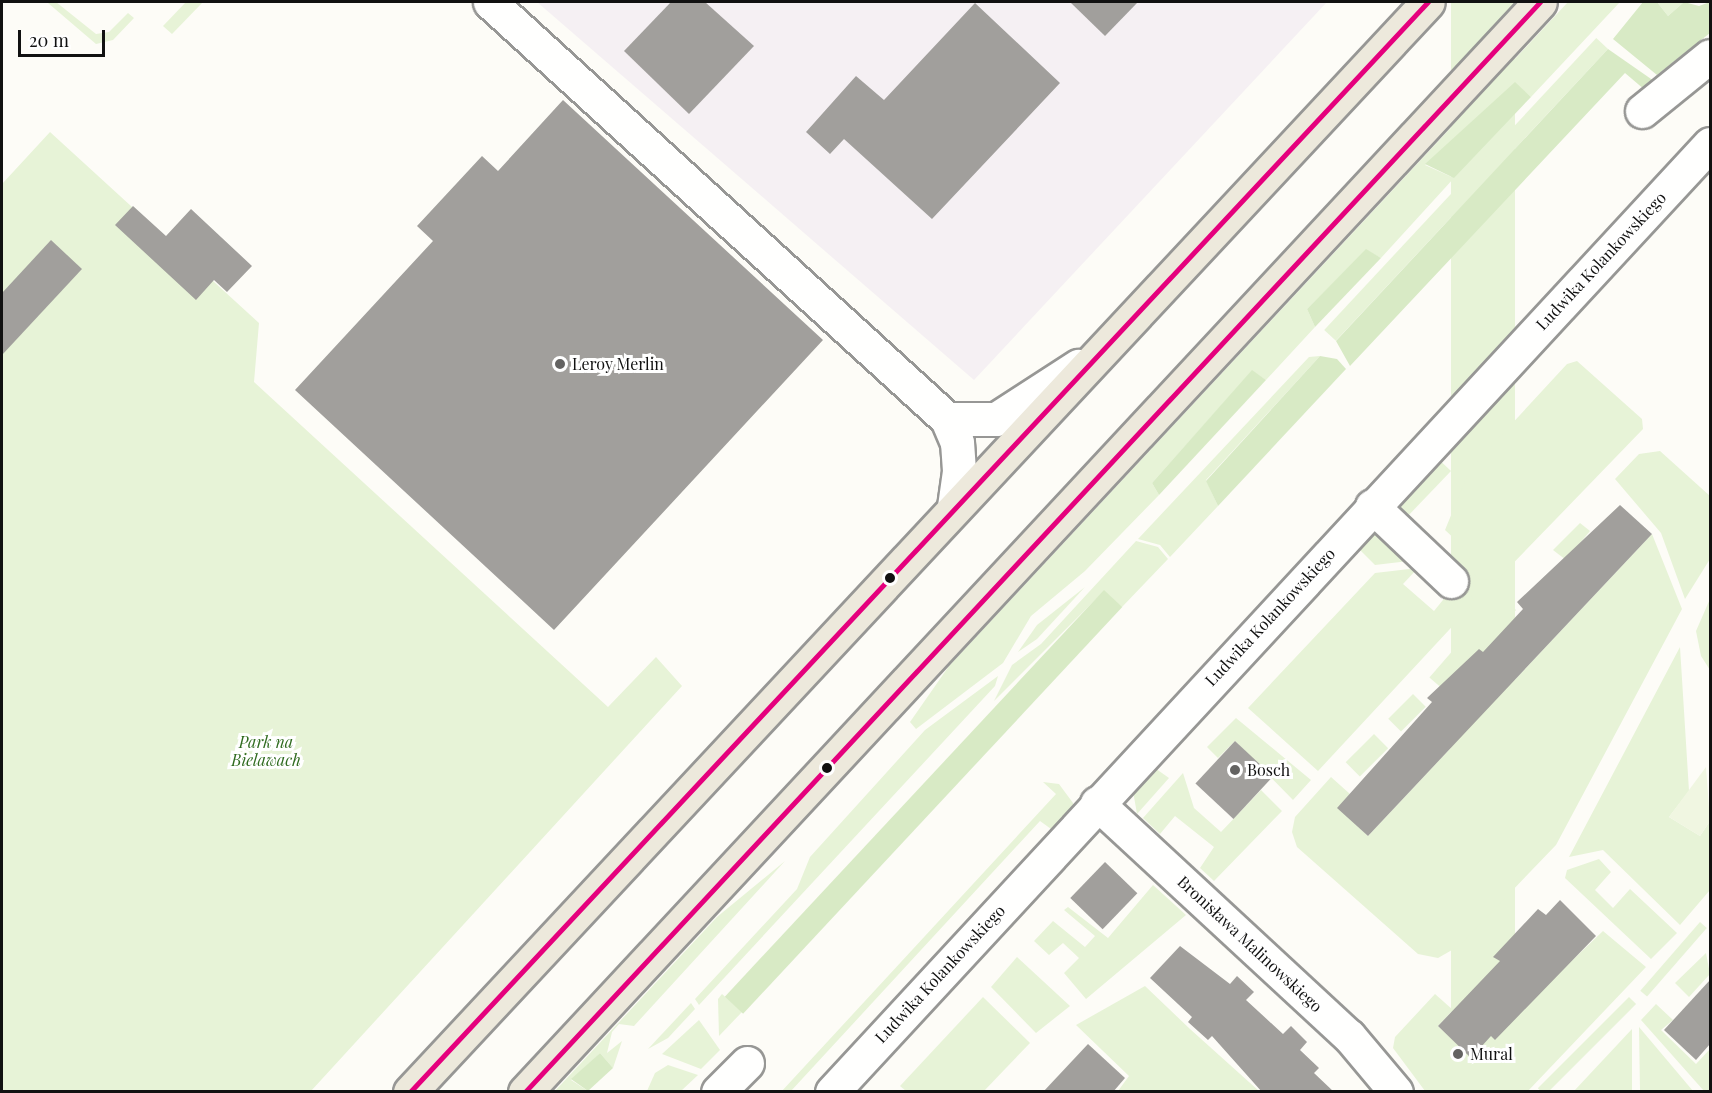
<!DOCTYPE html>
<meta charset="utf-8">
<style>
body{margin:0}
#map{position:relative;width:1712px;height:1093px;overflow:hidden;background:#fdfcf7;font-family:"Playfair Display",serif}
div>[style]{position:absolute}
.industrial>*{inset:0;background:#f5f0f3}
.green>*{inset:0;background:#e7f3d7;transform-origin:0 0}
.forest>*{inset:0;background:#d8eac5;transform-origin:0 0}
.pitch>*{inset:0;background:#f0f6e1}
.building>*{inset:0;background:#a19f9c;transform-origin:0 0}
.roads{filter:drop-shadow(2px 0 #979795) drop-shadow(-2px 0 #979795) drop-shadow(0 2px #979795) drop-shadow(0 -2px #979795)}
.minor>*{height:33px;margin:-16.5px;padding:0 16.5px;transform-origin:16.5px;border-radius:16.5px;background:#fffffe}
.major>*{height:33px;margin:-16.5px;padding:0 16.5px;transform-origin:16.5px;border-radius:16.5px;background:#ede9dc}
.bus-1>*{height:4.5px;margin:-2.25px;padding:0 2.25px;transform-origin:2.25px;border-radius:2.25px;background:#e5007d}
.dots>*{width:16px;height:16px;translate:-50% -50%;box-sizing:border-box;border:3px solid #fff;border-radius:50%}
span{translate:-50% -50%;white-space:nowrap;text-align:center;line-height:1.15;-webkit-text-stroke:6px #fff;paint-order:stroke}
.street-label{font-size:16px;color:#111}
.poi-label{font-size:16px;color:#111}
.left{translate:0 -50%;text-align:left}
.park-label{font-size:16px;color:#2f6b1f;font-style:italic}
.frame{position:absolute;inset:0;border:3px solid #111;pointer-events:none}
.scale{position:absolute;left:18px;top:30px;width:87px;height:27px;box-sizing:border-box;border:3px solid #111;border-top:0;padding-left:8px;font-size:18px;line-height:21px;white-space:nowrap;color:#111;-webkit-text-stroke:4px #fff;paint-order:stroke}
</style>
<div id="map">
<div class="industrial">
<i style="clip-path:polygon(537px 2px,1327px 2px,974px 380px)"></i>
</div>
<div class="green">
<i style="clip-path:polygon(56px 2px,96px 34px,109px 32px,128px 13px,134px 18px,113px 40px,96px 44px,48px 3px)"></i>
<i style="clip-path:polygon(186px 2px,203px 2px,172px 34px,163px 26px)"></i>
<i style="left:1451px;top:2px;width:64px;height:1489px"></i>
<i style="clip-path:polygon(1568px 2px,1620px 2px,1531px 97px,1515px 83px,1425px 165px,1454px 178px,1381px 258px,1366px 250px,1307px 309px,1315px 327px,1266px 380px,1252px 371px,1152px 483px,1159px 495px,1085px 571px,1031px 616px,1003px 663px,916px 729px,910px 722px,949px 666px)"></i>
<i style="clip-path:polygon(1657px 2px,1684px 2px,1668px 16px)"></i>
<i style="left:1608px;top:49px;width:399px;height:16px;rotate:133deg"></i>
<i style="clip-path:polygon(50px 132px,259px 323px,254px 382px,608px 707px,656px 657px,682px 686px,311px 1091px,2px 1091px,2px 184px)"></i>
<i style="clip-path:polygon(1320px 356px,1206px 480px,1218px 506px,1170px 557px,1160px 545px,1138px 539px,1309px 357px)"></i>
<i style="clip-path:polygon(1577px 361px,1642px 419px,1643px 429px,1498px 579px,1480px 580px,1464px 565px,1472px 555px,1445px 530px,1470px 469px,1567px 364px)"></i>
<i style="clip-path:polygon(1660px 451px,1710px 496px,1710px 559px,1685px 599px,1661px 533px,1615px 479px,1639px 454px)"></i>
<i style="clip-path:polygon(1434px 455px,1451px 471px,1405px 519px,1396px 507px)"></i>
<i style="clip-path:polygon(1580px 523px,1590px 531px,1566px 560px,1553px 550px)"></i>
<i style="clip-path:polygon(1378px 529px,1417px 560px,1375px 565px,1355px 545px)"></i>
<i style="clip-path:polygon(1652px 534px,1682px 609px,1556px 845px,1459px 946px,1438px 958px,1418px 954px,1297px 847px,1292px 832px,1295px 817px,1331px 777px,1350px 794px,1338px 808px,1368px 836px)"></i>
<i style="clip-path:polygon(1136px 541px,1158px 547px,1168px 559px,1122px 607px,1104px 591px,994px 701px,1012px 665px,1041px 644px)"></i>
<i style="clip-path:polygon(1418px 568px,1403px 584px,1434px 611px,1447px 595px,1465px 586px,1475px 602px,1318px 771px,1248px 708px,1375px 573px)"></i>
<i style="clip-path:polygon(1085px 587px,1037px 639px,1018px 652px,1037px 625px)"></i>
<i style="clip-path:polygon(1504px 599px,1516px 610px,1484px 647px,1468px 635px)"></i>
<i style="clip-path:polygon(1710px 599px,1710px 670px,1701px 656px,1696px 631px)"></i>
<i style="clip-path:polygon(1680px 647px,1689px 791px,1669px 817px,1700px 836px,1710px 821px,1710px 890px,1680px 925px,1603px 850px,1569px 857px)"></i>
<i style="left:1455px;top:648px;width:20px;height:39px;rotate:41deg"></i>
<i style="clip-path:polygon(998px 676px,995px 686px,699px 1005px,695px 999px,797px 889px,810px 857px,925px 730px)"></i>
<i style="left:1413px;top:694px;width:18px;height:35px;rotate:45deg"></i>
<i style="clip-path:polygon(1236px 718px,1311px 780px,1293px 800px,1235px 741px,1218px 758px,1207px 747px)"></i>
<i style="left:1374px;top:734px;width:20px;height:40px;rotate:45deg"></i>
<i style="clip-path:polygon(1152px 766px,1169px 778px,1137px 814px,1133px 791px)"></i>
<i style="clip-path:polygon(1183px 773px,1194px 808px,1221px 832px,1261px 790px,1282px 811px,1214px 881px,1200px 868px,1214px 847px,1175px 816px,1160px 834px,1143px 818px)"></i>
<i style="clip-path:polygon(1043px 782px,1059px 784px,1073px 803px,1073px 811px,1058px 834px,1040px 821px,791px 1091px,781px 1092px,1056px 794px)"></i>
<i style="clip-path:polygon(1599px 859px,1611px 872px,1595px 890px,1613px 908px,1630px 889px,1677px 933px,1651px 959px,1565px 878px,1567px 870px)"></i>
<i style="clip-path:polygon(785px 861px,634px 1026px,619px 1024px,612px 1032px,607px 1053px,622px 1041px,613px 1068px,600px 1053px,571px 1080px,588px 1091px,554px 1092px,717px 917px)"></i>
<i style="clip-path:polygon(1153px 885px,1186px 915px,1086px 999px,1064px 973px,1079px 958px,1063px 943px,1049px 955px,1034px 941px,1053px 921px,1085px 947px,1095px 936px,1064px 910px,1068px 907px,1108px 938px)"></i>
<i style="left:1700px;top:922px;width:9px;height:91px;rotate:41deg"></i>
<i style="clip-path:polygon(1603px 931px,1646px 967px,1528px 1091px,1425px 1091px,1393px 1048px,1395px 1037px,1435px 994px,1453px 1010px,1438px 1026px,1471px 1057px)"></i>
<i style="clip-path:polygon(1706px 953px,1710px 974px,1689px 997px,1675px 983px)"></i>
<i style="clip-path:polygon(1017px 957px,1070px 1006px,1036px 1033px,991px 987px)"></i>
<i style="clip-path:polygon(1145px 986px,1190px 1029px,1259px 1091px,1118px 1091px,1129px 1076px,1076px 1025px)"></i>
<i style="clip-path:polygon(722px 994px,742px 1012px,719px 1036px,718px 999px)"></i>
<i style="clip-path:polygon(983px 997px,1030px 1043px,984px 1091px,906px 1091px,900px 1086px)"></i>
<i style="left:1629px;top:997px;width:10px;height:129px;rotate:45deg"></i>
<i style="clip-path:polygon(691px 1003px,695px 1009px,668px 1038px,648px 1049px)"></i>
<i style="clip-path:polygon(1656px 1004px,1673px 1020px,1661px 1030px,1696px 1064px,1710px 1049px,1710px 1091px,1704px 1091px,1641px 1020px)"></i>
<i style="clip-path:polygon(699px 1020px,720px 1050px,701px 1069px,662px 1054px)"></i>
<i style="clip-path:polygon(1639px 1027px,1693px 1091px,1640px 1091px)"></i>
<i style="clip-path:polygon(1632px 1029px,1632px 1091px,1574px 1091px)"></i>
<i style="clip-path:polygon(668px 1065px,698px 1075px,681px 1091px,647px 1091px,655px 1073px)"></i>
</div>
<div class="forest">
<i style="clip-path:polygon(1643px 2px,1657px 2px,1668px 16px,1684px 2px,1699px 6px,1710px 2px,1710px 33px,1657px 75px,1613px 39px)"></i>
<i style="clip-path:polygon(1608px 49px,1654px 81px,1645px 90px,1625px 73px,1350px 366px,1336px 341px)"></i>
<i style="clip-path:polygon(1515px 82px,1531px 97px,1454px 178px,1425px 164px)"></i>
<i style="clip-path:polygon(1366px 249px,1381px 258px,1315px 327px,1307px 309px)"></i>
<i style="clip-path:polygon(1320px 356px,1337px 359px,1346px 369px,1218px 506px,1206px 481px)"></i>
<i style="clip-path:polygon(1252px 370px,1266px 380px,1159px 495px,1152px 483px)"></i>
<i style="left:1104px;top:590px;width:25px;height:556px;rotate:43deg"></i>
<i style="clip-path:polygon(600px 1053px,613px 1068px,588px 1091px,571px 1079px)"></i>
</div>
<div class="pitch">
<i style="clip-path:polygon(1706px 767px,1710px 821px,1700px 836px,1669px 817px)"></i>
</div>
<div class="building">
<i style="clip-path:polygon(671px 2px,705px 2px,754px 46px,689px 114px,624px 51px)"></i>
<i style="clip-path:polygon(1070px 2px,1138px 2px,1105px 36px)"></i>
<i style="clip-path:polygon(975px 3px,1060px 83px,932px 219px,844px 139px,830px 154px,806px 132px,856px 76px,884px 100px)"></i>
<i style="clip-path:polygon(563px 100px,823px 340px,554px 630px,295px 390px,433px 241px,417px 226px,482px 156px,498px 171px)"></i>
<i style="clip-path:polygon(133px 206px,166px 236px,191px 209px,252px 266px,227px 292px,214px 280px,196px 300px,115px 225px)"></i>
<i style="clip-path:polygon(51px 240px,82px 269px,2px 355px,2px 293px)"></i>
<i style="clip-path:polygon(1620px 505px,1652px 534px,1368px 836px,1337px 808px,1432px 702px,1427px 698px,1479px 649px,1483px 652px,1523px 609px,1517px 602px)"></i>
<i style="left:1235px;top:741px;width:52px;height:58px;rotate:43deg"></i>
<i style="left:1105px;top:862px;width:45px;height:50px;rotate:44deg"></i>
<i style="clip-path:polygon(1560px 900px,1596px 936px,1495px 1040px,1491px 1036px,1471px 1058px,1438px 1026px,1500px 961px,1493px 957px,1538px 909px,1546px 915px)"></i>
<i style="clip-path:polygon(1180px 946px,1230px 984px,1237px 976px,1254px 992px,1246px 1000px,1283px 1034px,1291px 1026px,1307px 1042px,1300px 1050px,1319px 1068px,1314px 1073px,1334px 1092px,1262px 1092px,1212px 1036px,1208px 1040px,1188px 1022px,1192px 1017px,1150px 978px)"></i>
<i style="clip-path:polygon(1710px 980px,1710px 1044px,1696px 1060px,1664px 1030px)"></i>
<i style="clip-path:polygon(1088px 1044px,1125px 1078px,1113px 1092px,1043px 1092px)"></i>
</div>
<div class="roads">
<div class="minor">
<i style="left:490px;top:2px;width:619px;rotate:42.38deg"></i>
<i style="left:947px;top:419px;width:25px;rotate:67deg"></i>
<i style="left:957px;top:442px;width:29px;rotate:86deg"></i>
<i style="left:959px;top:471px;width:37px;rotate:98deg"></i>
<i style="left:1642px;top:111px;width:87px;rotate:-39deg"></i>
<i style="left:947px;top:419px;width:49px"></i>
<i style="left:996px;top:419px;width:98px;rotate:-32.9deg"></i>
<i style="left:1372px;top:506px;width:109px;rotate:43.5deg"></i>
<i style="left:1097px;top:803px;width:343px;rotate:42.8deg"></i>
<i style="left:1349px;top:1036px;width:73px;rotate:50deg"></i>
<i style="left:718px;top:1092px;width:41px;rotate:-45deg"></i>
<i style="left:832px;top:1092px;width:1292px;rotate:-47.2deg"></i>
</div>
<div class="major">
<i style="left:410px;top:1092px;width:1491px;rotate:-46.96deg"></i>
<i style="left:525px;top:1092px;width:1489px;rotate:-47.04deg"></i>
</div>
</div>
<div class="bus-1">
<i style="left:410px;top:1092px;width:1491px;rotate:-46.96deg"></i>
<i style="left:525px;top:1092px;width:1489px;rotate:-47.04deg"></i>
</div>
<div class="dots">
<i style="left:560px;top:364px;background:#646362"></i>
<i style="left:890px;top:578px;background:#111"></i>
<i style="left:827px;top:768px;background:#111"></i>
<i style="left:1235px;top:770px;background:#646362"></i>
<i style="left:1458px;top:1054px;background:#646362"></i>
</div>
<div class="street-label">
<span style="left:1601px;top:261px;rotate:-47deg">Ludwika Kolankowskiego</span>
<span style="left:1270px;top:617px;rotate:-47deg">Ludwika Kolankowskiego</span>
<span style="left:1250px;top:944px;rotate:43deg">Bronisława Malinowskiego</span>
<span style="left:940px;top:974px;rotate:-47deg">Ludwika Kolankowskiego</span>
</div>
<div class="poi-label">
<span class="left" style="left:572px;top:364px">Leroy Merlin</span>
<span class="left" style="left:1247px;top:770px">Bosch</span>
<span class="left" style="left:1470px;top:1054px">Mural</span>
</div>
<div class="park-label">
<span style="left:266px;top:751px">Park na<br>Bielawach</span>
</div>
<div class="frame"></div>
<div class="scale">20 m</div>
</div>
